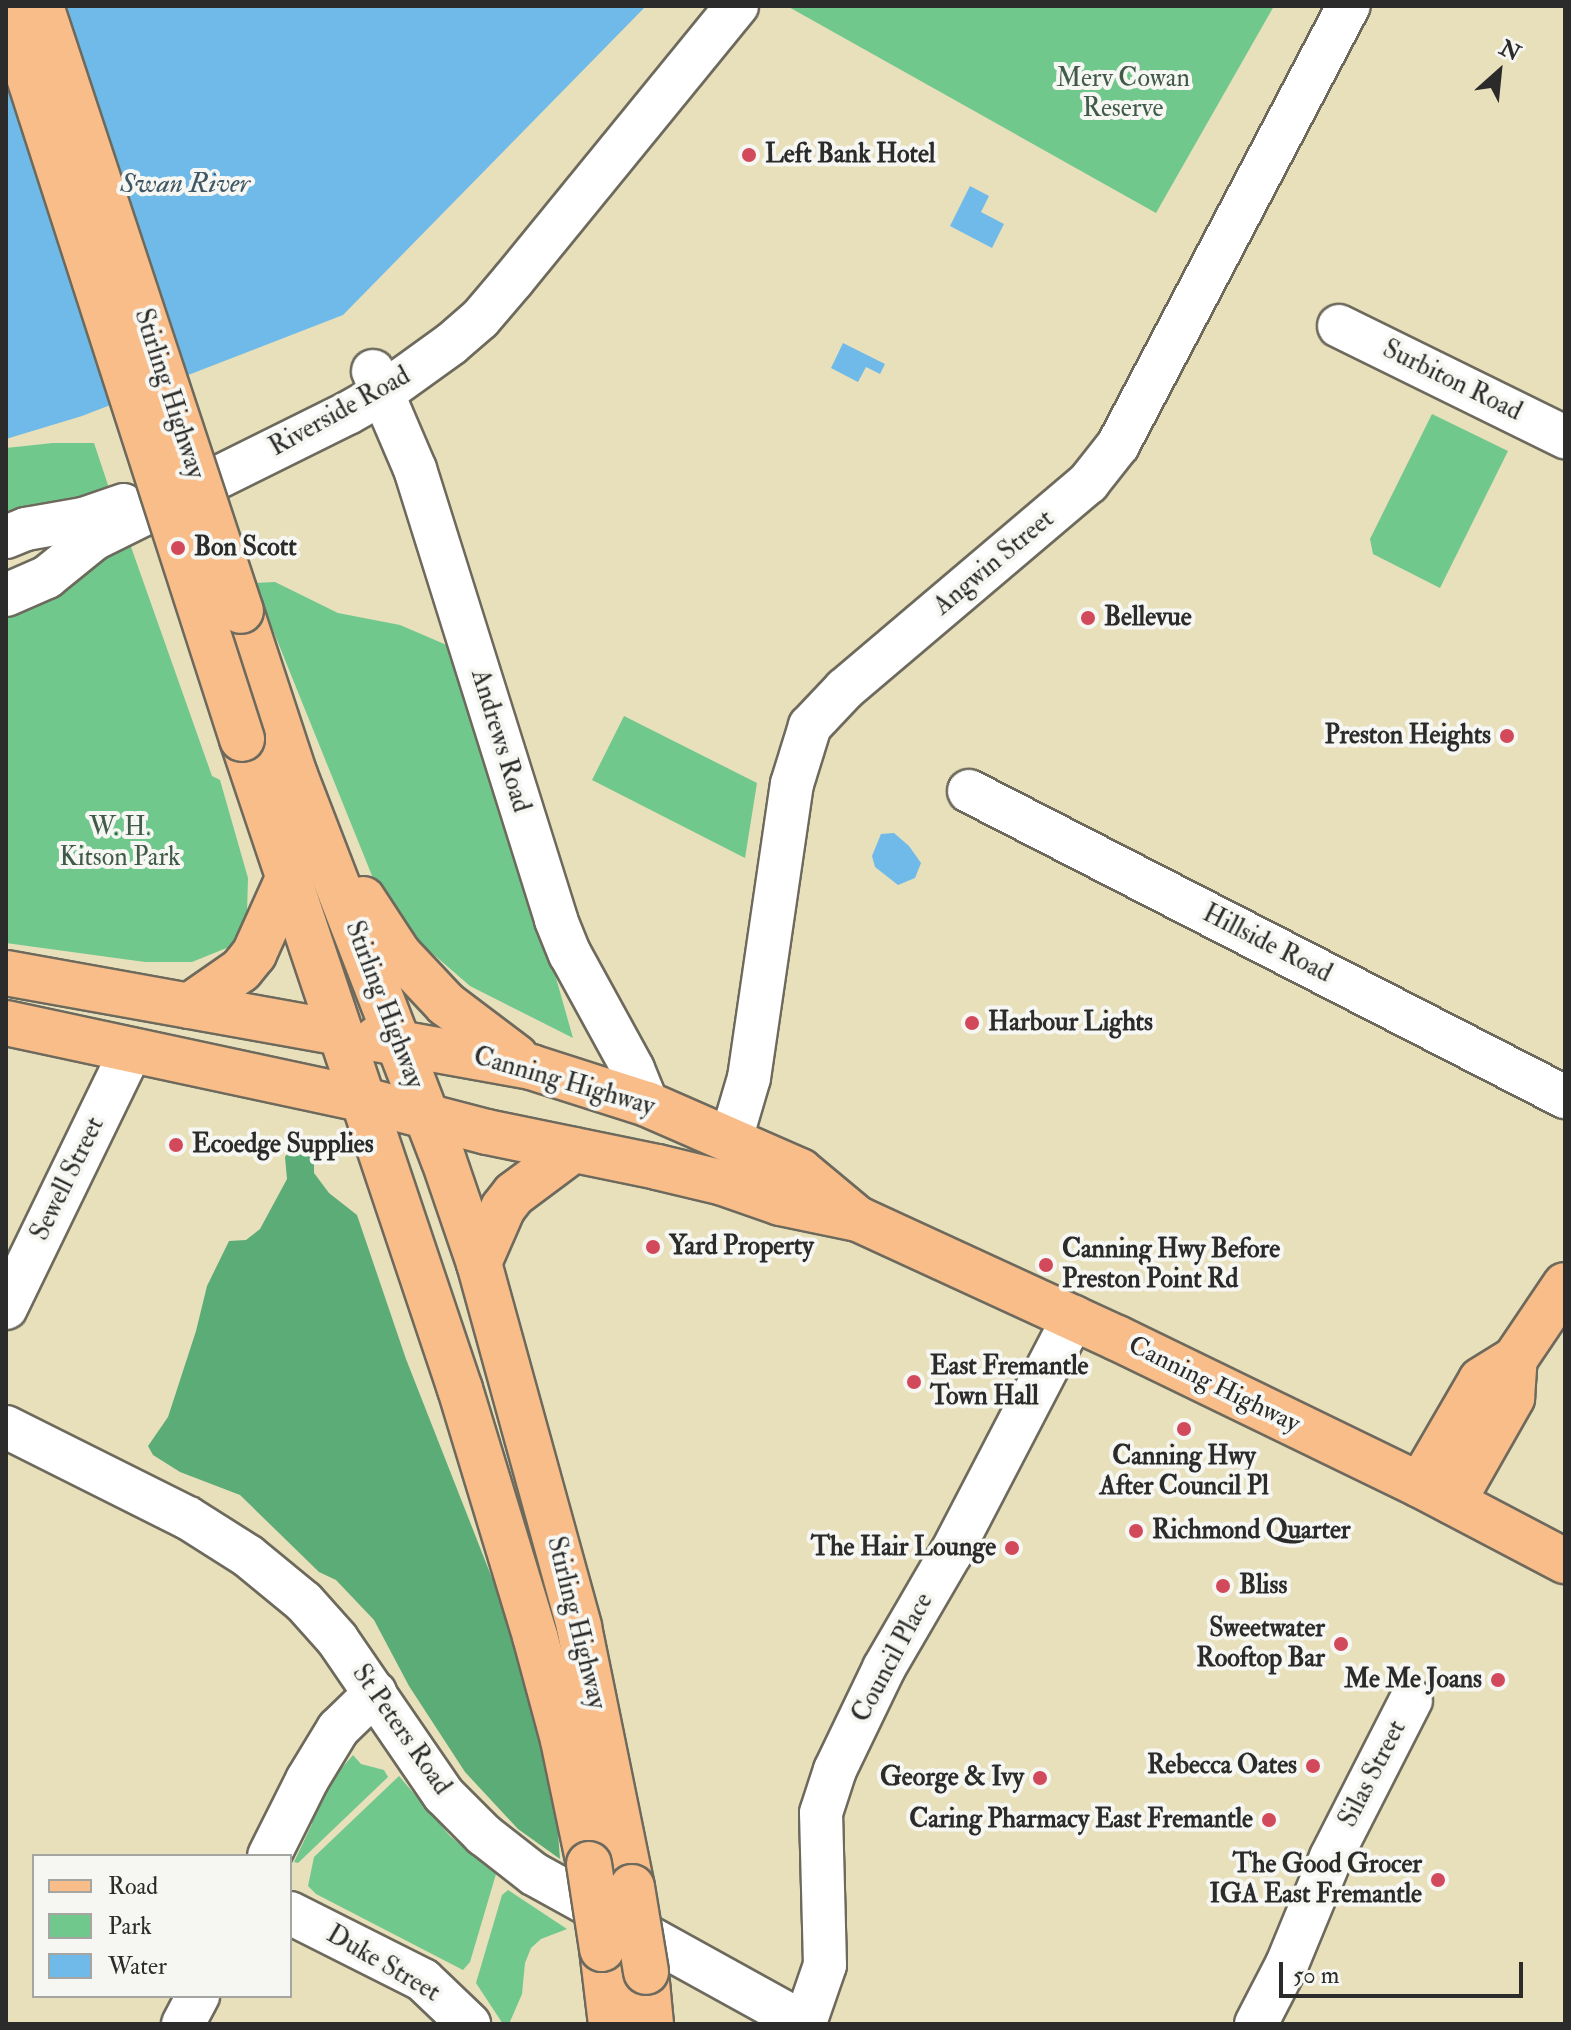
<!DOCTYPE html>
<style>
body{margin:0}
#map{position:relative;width:1571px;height:2030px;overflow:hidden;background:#e8dfbb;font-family:"IM FELL Double Pica",serif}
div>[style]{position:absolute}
.green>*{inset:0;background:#71c88d}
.forest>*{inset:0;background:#5cac78}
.water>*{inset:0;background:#6fbae8}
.roads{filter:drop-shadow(2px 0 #6d6a5d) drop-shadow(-2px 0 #6d6a5d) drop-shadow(0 2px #6d6a5d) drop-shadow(0 -2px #6d6a5d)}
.minor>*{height:42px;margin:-21px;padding:0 21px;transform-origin:21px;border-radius:21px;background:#fff}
.major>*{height:44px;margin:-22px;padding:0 22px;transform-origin:22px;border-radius:22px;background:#f8bd89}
.highway>*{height:44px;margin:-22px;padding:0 22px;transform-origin:22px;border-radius:22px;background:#f8bd89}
.bridges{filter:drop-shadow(2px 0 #6d6a5d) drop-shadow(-2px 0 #6d6a5d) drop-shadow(0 2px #6d6a5d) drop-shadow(0 -2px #6d6a5d)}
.highway-bridge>*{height:44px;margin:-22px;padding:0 22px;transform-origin:22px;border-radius:22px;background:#f8bd89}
.dots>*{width:22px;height:22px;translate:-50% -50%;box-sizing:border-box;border:4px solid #f6f6f2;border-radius:50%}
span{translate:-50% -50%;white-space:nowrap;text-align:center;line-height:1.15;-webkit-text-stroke:8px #f6f6f2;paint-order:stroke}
.park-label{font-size:26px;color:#405a48}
.poi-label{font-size:26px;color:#2b2b2b;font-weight:700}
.left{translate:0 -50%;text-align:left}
.right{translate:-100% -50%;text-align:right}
.street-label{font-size:26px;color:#2b2b2b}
.water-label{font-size:28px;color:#3f5664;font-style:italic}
.frame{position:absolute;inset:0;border:8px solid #2b2b2b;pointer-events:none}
.legend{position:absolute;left:32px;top:1854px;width:260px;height:144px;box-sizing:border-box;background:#f6f6f2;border:2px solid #a5a5a2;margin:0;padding:10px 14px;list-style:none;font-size:24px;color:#2b2b2b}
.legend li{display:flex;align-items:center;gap:16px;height:40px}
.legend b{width:40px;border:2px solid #a5a5a2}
.north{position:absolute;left:1459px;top:32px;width:80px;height:80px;-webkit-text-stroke:6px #f6f6f2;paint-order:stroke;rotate:27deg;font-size:22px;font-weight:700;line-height:32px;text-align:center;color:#2b2b2b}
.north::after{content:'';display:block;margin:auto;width:28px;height:36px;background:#2b2b2b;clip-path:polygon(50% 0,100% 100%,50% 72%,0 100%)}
.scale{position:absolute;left:1279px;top:1962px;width:244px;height:36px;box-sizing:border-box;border:4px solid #2b2b2b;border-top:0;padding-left:10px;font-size:24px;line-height:28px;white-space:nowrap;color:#2b2b2b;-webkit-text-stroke:6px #f6f6f2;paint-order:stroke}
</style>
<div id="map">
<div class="green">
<i style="clip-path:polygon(787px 6px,1274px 6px,1156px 213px)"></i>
<i style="clip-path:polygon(1432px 414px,1508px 451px,1440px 588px,1373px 554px,1370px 539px)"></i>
<i style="clip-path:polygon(53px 443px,94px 443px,111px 494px,6px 519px,6px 448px)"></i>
<i style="clip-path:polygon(130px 544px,212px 776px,220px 780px,248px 878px,247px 913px,241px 932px,229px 947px,192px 962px,145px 962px,6px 943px,6px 613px,30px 608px,54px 594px,93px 559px)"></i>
<i style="clip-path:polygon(275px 582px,338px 613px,400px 625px,449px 646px,538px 914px,573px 1038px,470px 986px,418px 941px,396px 918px,379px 893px,254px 583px)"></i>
<i style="clip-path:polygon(624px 716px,757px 783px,745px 858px,592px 780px)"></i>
<i style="clip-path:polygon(353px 1755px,361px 1764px,384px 1770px,388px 1777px,298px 1863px,294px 1862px,312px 1824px,309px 1819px,327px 1785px)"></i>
<i style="clip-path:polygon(399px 1776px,450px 1836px,496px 1874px,470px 1962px,463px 1970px,316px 1894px,308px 1886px,314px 1857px)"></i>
<i style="clip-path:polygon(508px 1890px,567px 1929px,541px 1939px,531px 1948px,525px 1963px,522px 1994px,509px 2024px,503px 2024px,476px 1983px,502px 1895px)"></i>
</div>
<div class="forest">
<i style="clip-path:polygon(303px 1147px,314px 1158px,314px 1173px,329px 1193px,357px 1215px,406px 1359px,501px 1601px,534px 1714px,557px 1820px,560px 1859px,518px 1829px,465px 1772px,409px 1686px,374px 1620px,336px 1580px,319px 1572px,240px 1495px,180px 1472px,153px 1455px,148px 1446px,168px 1417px,196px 1331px,207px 1286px,229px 1241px,246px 1240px,260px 1229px,287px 1179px,285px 1157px,291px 1148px)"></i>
</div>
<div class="water">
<i style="clip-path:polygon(6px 6px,646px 6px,343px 315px,82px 416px,6px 439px)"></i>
<i style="clip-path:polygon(970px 186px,989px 196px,981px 212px,1004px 224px,992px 248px,950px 226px)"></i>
<i style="clip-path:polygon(843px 343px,885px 364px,880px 374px,866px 367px,858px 382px,831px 368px)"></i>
<i style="clip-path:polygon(894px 833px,909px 846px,921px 863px,915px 878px,898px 885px,875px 867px,872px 856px,881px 834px)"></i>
</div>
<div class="roads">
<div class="minor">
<i style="left:1339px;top:326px;width:252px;rotate:26.2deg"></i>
<i style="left:373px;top:371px;width:107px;rotate:66.8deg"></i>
<i style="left:415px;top:469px;width:473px;rotate:72.6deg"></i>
<i style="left:556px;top:920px;width:37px;rotate:68deg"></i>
<i style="left:570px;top:954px;width:131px;rotate:61.3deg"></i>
<i style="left:633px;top:1069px;width:38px;rotate:68deg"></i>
<i style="left:6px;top:537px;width:22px;rotate:-22deg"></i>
<i style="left:26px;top:529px;width:58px;rotate:-10deg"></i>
<i style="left:83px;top:519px;width:43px;rotate:-18.9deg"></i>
<i style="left:6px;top:595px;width:45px;rotate:-23.7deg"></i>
<i style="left:47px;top:577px;width:60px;rotate:-39deg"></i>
<i style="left:94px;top:539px;width:284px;rotate:-26.4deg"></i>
<i style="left:348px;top:413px;width:40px;rotate:-29.7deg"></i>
<i style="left:383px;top:393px;width:84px;rotate:-35.8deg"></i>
<i style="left:451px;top:344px;width:38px;rotate:-41deg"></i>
<i style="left:480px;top:319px;width:52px;rotate:-49.6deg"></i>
<i style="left:514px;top:279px;width:353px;rotate:-50.8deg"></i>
<i style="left:969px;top:791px;width:670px;rotate:27.18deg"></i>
<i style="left:731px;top:1139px;width:64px;rotate:-73.6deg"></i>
<i style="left:749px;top:1078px;width:297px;rotate:-81.7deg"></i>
<i style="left:792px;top:784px;width:61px;rotate:-72.8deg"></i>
<i style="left:810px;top:726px;width:51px;rotate:-46.6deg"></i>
<i style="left:845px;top:689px;width:319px;rotate:-40.3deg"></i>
<i style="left:1088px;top:483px;width:48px;rotate:-51.7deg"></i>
<i style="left:1118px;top:445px;width:496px;rotate:-62.3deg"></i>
<i style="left:6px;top:1308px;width:287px;rotate:-64.1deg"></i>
<i style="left:6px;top:1427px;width:203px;rotate:26.6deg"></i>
<i style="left:188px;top:1518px;width:71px;rotate:32.3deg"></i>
<i style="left:248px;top:1556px;width:72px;rotate:39.4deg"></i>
<i style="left:304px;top:1602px;width:50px;rotate:48.3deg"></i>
<i style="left:337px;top:1639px;width:189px;rotate:55.6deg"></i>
<i style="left:444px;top:1795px;width:57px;rotate:45deg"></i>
<i style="left:484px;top:1835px;width:63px;rotate:38deg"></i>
<i style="left:534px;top:1874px;width:311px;rotate:28.9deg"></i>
<i style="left:269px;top:1856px;width:85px;rotate:-63.4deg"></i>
<i style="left:307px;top:1780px;width:60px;rotate:-58.7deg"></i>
<i style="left:338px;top:1729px;width:52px;rotate:-44.2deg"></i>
<i style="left:290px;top:1913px;width:149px;rotate:26.7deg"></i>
<i style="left:423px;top:1980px;width:64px;rotate:43.7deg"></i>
<i style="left:805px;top:2023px;width:61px;rotate:-71deg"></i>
<i style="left:825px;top:1965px;width:152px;rotate:-91.5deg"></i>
<i style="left:821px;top:1813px;width:45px;rotate:-72deg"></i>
<i style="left:835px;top:1770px;width:113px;rotate:-64.3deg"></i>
<i style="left:884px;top:1668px;width:133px;rotate:-59.8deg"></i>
<i style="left:951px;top:1553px;width:266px;rotate:-62.5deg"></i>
<i style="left:183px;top:2024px;width:32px;rotate:-62deg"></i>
<i style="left:1256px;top:2024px;width:68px;rotate:-62.7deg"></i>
<i style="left:1287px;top:1964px;width:116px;rotate:-67.6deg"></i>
<i style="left:1331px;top:1857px;width:176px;rotate:-63deg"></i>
</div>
<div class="major">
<i style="left:6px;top:973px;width:340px;rotate:10.2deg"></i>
<i style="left:6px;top:1023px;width:366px;rotate:12.1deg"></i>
<i style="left:1420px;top:1485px;width:121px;rotate:-59.8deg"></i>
<i style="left:1481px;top:1380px;width:40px;rotate:-32deg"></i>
<i style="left:1515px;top:1359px;width:89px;rotate:-56deg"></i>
<i style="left:1453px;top:1502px;width:120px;rotate:-60.4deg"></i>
<i style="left:1512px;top:1398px;width:39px;rotate:-86deg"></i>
</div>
<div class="highway">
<i style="left:241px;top:611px;width:173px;rotate:71.8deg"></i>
<i style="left:295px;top:775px;width:411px;rotate:68.9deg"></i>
<i style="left:443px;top:1158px;width:111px;rotate:71.1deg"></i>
<i style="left:479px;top:1263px;width:377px;rotate:74.6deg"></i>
<i style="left:579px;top:1627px;width:265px;rotate:78.5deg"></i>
<i style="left:242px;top:739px;width:686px;rotate:71.46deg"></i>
<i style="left:460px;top:1389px;width:258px;rotate:73.1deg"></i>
<i style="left:535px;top:1636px;width:108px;rotate:74.9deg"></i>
<i style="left:563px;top:1740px;width:127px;rotate:78.2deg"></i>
<i style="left:363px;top:899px;width:66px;rotate:56.8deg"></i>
<i style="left:399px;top:954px;width:69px;rotate:46.8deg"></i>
<i style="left:446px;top:1004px;width:88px;rotate:37.1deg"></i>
<i style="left:189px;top:1006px;width:63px;rotate:-34.7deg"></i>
<i style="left:241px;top:970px;width:21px;rotate:-51deg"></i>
<i style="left:254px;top:954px;width:85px;rotate:-65.8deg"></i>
<i style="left:376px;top:1039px;width:158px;rotate:10.2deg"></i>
<i style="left:531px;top:1067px;width:122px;rotate:17.7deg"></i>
<i style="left:647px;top:1104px;width:167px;rotate:23.6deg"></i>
<i style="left:800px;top:1171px;width:69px;rotate:39.7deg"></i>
<i style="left:364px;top:1100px;width:127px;rotate:14.6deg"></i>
<i style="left:487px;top:1132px;width:174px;rotate:11.6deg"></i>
<i style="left:657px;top:1167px;width:68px;rotate:13.6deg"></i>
<i style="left:723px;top:1183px;width:60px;rotate:19.3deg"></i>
<i style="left:780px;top:1203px;width:80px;rotate:11.6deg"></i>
<i style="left:858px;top:1219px;width:285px;rotate:24.7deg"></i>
<i style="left:1117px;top:1338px;width:337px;rotate:25.9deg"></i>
<i style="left:1420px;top:1485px;width:164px;rotate:27.7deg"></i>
<i style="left:479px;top:1263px;width:60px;rotate:-66.4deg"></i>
<i style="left:503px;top:1208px;width:18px;rotate:-52deg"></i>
<i style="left:514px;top:1194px;width:74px;rotate:-36.7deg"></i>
<i style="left:602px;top:1949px;width:76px;rotate:83.2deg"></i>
<i style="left:646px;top:1972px;width:52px;rotate:84.5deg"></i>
</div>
</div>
<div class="bridges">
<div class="highway-bridge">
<i style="left:6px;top:6px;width:770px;rotate:72.15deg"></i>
<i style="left:41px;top:6px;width:637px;rotate:71.71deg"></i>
<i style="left:589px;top:1864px;width:86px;rotate:81.3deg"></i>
<i style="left:632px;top:1887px;width:86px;rotate:80.6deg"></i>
</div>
</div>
<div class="dots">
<i style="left:749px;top:155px;background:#d1495b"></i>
<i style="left:178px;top:548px;background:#d1495b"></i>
<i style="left:1088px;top:618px;background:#d1495b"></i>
<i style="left:1507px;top:736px;background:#d1495b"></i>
<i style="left:972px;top:1023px;background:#d1495b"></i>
<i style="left:176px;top:1145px;background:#d1495b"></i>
<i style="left:653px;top:1247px;background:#d1495b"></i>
<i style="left:1046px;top:1265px;background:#d1495b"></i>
<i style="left:914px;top:1382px;background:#d1495b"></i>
<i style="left:1184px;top:1429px;background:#d1495b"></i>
<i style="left:1136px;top:1531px;background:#d1495b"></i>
<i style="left:1012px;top:1548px;background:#d1495b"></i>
<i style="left:1223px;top:1586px;background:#d1495b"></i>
<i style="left:1341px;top:1644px;background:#d1495b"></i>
<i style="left:1498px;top:1680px;background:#d1495b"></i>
<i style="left:1313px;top:1766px;background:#d1495b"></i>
<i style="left:1040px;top:1778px;background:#d1495b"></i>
<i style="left:1269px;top:1820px;background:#d1495b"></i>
<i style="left:1438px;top:1880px;background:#d1495b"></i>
</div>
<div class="park-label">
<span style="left:1123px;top:94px">Merv Cowan<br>Reserve</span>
<span style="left:120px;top:843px">W. H.<br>Kitson Park</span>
</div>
<div class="poi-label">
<span class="left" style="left:765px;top:155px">Left Bank Hotel</span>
<span class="left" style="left:194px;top:548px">Bon Scott</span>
<span class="left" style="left:1104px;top:618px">Bellevue</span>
<span class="right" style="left:1491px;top:736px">Preston Heights</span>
<span class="left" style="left:988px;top:1023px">Harbour Lights</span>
<span class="left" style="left:192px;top:1145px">Ecoedge Supplies</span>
<span class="left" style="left:669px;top:1247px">Yard Property</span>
<span class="left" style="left:1062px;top:1265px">Canning Hwy Before<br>Preston Point Rd</span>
<span class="left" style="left:930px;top:1382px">East Fremantle<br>Town Hall</span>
<span style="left:1184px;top:1472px">Canning Hwy<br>After Council Pl</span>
<span class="left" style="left:1152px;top:1531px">Richmond Quarter</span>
<span class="right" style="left:996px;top:1548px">The Hair Lounge</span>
<span class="left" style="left:1239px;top:1586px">Bliss</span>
<span class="right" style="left:1325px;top:1644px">Sweetwater<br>Rooftop Bar</span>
<span class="right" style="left:1482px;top:1680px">Me Me Joans</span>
<span class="right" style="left:1297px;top:1766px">Rebecca Oates</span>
<span class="right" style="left:1024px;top:1778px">George &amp; Ivy</span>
<span class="right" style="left:1253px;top:1820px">Caring Pharmacy East Fremantle</span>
<span class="right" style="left:1422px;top:1880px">The Good Grocer<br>IGA East Fremantle</span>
</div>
<div class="street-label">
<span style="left:1452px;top:381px;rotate:26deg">Surbiton Road</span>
<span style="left:169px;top:394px;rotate:72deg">Stirling Highway</span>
<span style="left:340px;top:412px;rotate:-29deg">Riverside Road</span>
<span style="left:994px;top:563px;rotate:-40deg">Angwin Street</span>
<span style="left:500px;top:741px;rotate:73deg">Andrews Road</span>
<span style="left:1267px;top:944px;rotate:27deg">Hillside Road</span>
<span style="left:384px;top:1005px;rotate:69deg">Stirling Highway</span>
<span style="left:564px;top:1082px;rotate:16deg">Canning Highway</span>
<span style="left:68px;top:1179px;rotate:-64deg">Sewell Street</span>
<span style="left:1214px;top:1385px;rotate:26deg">Canning Highway</span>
<span style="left:576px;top:1623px;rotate:76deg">Stirling Highway</span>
<span style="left:893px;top:1658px;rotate:-62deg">Council Place</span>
<span style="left:401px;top:1730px;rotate:55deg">St Peters Road</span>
<span style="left:1373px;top:1774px;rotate:-63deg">Silas Street</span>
<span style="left:383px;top:1964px;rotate:30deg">Duke Street</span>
</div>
<div class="water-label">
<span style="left:185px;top:184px">Swan River</span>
</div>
<div class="frame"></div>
<ul class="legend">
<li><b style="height:10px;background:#f8bd89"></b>Road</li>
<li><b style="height:22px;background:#71c88d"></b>Park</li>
<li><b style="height:22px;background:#6fbae8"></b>Water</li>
</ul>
<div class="north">N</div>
<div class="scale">50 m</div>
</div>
